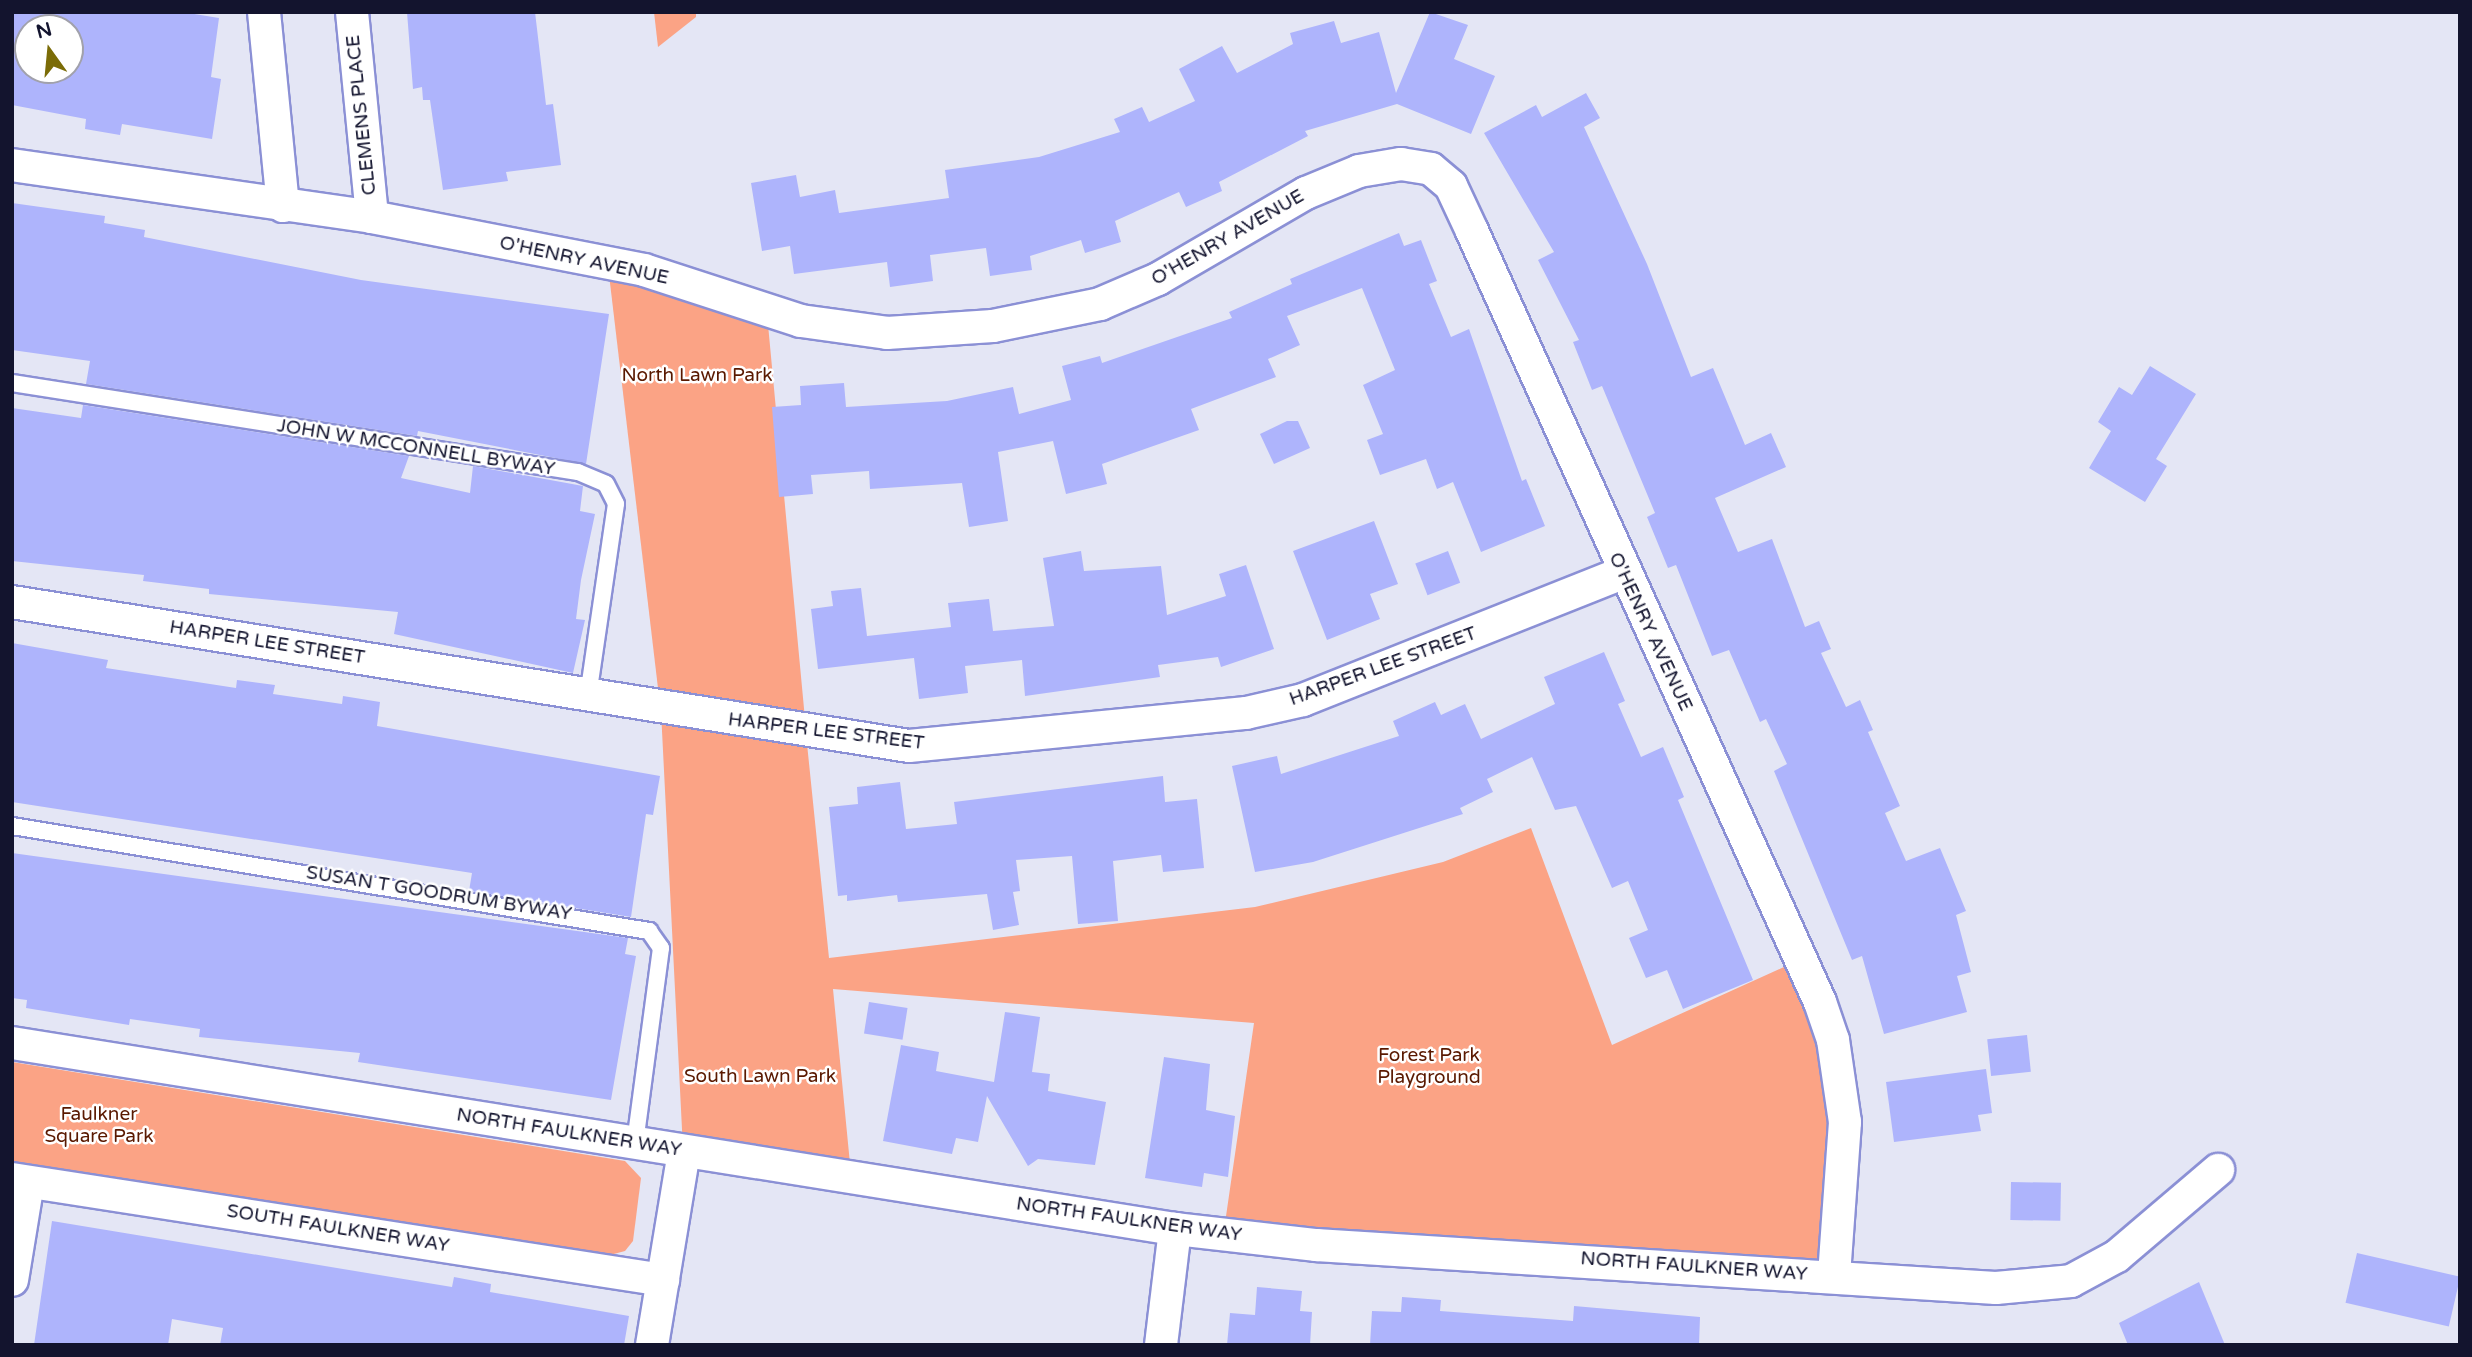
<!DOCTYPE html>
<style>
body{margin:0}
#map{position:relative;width:2472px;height:1357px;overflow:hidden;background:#e4e6f5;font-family:"Varela Round",sans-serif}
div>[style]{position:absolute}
.green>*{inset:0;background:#fba385}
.building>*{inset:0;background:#aeb4fc;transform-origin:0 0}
.roads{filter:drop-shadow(2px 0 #8b90d5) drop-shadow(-2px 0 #8b90d5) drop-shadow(0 2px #8b90d5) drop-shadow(0 -2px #8b90d5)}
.service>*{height:16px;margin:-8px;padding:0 8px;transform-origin:8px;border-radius:8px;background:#fff}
.minor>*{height:32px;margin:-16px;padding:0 16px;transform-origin:16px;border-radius:16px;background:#fff}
span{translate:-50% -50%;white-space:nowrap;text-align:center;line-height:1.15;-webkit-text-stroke:5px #fff;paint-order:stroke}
.street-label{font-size:19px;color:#13142e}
.park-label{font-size:19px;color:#5a1900}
.frame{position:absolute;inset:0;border:14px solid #13142e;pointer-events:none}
.north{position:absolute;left:14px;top:14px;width:70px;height:70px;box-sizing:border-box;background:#fff;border:2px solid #a1a1ab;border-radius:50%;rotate:345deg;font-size:19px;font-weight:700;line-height:28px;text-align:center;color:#13142e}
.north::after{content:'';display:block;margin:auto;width:24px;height:32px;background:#7b6c07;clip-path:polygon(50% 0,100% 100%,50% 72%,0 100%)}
</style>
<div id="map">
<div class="green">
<i style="clip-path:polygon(654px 12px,696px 12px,696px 17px,658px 47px)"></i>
<i style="clip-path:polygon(608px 266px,767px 314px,806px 730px,660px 705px)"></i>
<i style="clip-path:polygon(661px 711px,806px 734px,829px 958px,1255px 907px,1443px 862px,1531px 828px,1612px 1045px,1797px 961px,1829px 1042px,1831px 1273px,1224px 1230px,1254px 1023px,833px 989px,851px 1174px,683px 1149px)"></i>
<i style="clip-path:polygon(12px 1062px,625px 1161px,641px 1178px,633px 1241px,625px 1251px,610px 1255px,12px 1161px)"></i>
</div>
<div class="building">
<i style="clip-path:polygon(evenodd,12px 12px,182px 12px,219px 18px,211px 77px,221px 79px,212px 139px,122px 124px,120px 135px,85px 129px,86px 119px,12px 105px,12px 12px,28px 28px,70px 28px,70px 70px,28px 70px,28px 28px)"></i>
<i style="clip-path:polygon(407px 12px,535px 12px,546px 105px,553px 104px,561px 165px,506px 172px,508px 181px,443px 190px,430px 100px,423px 100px,422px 87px,413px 89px)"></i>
<i style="clip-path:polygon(1430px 12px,1468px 25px,1454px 59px,1495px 76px,1471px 134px,1397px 104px,1305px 131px,1308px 136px,1219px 182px,1222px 191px,1186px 207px,1179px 192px,1115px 221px,1121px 242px,1085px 253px,1081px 240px,1030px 256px,1032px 270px,990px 276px,986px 248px,930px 255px,933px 281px,890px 287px,887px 262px,794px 274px,790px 246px,762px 251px,751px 183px,796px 175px,800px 197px,835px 190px,839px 213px,949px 198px,945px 170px,1039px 157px,1120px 132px,1114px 119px,1142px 107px,1149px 122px,1195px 101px,1179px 69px,1222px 46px,1237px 73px,1293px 44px,1290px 33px,1334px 21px,1341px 43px,1379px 32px,1396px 93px)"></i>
<i style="clip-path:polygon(1586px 93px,1600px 118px,1584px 127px,1647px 264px,1691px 377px,1713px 368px,1745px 445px,1771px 433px,1786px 467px,1715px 498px,1738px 552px,1772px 539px,1805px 627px,1819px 621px,1831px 649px,1821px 653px,1846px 707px,1860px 700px,1873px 730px,1868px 732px,1900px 806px,1885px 813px,1906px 861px,1940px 848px,1966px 911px,1956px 915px,1971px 972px,1957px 976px,1967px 1012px,1884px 1034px,1862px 956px,1852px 960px,1774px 771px,1787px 764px,1766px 719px,1760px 722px,1729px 650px,1712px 656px,1676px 565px,1668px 568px,1647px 517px,1655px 513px,1602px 386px,1592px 390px,1573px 342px,1579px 340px,1538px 260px,1554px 252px,1484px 133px,1536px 105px,1542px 117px)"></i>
<i style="clip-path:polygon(12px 203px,105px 216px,104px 223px,145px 230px,144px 237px,361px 280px,609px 314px,586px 464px,418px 431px,417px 436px,86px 384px,90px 361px,12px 350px)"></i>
<i style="clip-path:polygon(1399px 233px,1404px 246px,1421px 240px,1437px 281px,1429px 284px,1451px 337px,1469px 329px,1522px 481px,1526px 479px,1545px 526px,1481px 552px,1453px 482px,1437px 489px,1426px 459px,1380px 475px,1367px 440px,1383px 434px,1363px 385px,1395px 370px,1362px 288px,1287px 316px,1300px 345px,1268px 359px,1276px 377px,1191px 409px,1199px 430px,1102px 464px,1107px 484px,1066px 494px,1053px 441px,998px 452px,1008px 521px,969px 527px,962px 483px,870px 489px,869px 471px,811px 475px,813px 494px,779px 497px,772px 407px,801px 405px,800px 386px,844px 383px,846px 407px,947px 401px,1013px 387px,1019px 414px,1071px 400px,1062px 366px,1100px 356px,1102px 363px,1232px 318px,1229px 312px,1292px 284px,1290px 279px)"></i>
<i style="clip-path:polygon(2150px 366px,2196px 394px,2156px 459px,2167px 466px,2145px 502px,2089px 468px,2111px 431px,2098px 422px,2119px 387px,2132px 395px)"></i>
<i style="clip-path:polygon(83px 405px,409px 456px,401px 478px,470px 493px,473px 466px,583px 486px,580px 511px,595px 514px,581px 580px,576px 619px,585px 620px,573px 673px,394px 634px,398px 612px,209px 594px,209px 589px,143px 581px,144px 575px,12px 561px,12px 408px,81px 418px)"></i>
<i style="clip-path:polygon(1287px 421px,1298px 421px,1310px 448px,1274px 464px,1260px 434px)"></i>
<i style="clip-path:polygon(1374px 521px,1398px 584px,1370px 594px,1380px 619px,1327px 640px,1293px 551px)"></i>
<i style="clip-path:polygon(1081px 551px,1084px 571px,1161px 566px,1167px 615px,1226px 596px,1219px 574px,1246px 565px,1274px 649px,1221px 667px,1218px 657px,1158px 665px,1160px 677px,1025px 696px,1022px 660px,965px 666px,968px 693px,919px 699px,914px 658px,818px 669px,811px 609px,833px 606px,831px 591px,861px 588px,867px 636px,951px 627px,948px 603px,989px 599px,993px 631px,1054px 626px,1043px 558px)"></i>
<i style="left:1448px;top:551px;width:34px;height:35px;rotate:69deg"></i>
<i style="clip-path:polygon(12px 643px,108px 660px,106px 668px,236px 688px,237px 680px,275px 685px,273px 694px,342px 704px,343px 696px,380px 702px,377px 726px,660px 776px,653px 815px,646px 814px,631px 917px,469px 891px,472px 873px,12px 802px)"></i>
<i style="clip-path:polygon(1604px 652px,1625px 701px,1618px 704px,1641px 757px,1663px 747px,1684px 797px,1678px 800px,1753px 980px,1683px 1009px,1667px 970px,1646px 978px,1629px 938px,1648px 930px,1628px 881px,1612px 888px,1576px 806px,1555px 810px,1532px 757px,1487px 779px,1493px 792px,1460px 808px,1463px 814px,1313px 862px,1255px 872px,1232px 766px,1277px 756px,1281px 774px,1399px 736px,1393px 721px,1435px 702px,1441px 715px,1465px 704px,1481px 739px,1555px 704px,1544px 677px)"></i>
<i style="clip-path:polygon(1163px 776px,1165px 802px,1197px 799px,1204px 868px,1163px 872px,1161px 855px,1113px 861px,1118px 921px,1078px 924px,1072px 856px,1016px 860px,1020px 891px,1013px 892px,1019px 925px,993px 930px,987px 894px,898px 902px,897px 895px,847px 901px,847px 895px,838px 896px,829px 807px,858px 804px,857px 787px,900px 782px,906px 829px,957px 824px,954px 802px)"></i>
<i style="clip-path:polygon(12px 853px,628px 938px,625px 954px,636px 956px,611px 1100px,358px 1062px,360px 1053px,199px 1037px,200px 1029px,130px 1019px,129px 1025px,26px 1008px,27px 1000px,12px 998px)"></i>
<i style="left:869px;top:1002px;width:39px;height:32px;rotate:9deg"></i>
<i style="clip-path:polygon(1005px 1012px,1040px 1017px,1032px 1072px,1050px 1074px,1048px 1091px,1106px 1102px,1095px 1165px,1038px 1159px,1028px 1166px,987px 1096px,978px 1142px,956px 1138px,952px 1154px,883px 1141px,901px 1045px,939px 1052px,936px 1071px,994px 1082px)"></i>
<i style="left:2027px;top:1035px;width:37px;height:40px;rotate:84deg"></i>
<i style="clip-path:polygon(1164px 1057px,1210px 1064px,1206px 1110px,1235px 1116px,1228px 1177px,1204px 1173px,1202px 1187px,1145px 1178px)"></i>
<i style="clip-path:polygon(1986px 1069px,1992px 1113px,1978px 1115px,1981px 1131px,1894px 1142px,1886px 1082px)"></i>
<i style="left:2011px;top:1182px;width:50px;height:38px;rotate:1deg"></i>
<i style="clip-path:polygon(52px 1221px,452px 1287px,454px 1277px,491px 1284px,490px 1292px,629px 1316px,624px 1345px,220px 1345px,223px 1328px,172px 1319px,168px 1345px,34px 1345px)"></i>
<i style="left:2357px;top:1253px;width:106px;height:51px;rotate:13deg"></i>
<i style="clip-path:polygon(2199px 1282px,2225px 1345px,2128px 1345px,2119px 1323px)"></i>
<i style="clip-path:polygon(1257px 1287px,1302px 1291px,1300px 1311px,1312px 1312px,1310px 1345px,1227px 1345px,1230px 1313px,1255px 1315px)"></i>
<i style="clip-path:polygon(1402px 1297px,1441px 1300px,1440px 1311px,1573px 1321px,1574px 1306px,1700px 1317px,1699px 1345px,1370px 1345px,1372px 1311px,1401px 1312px)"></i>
</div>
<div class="roads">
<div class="service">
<i style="left:12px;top:383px;width:573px;rotate:8.94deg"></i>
<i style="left:578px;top:472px;width:30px;rotate:23deg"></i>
<i style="left:606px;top:484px;width:22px;rotate:63deg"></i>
<i style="left:616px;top:504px;width:193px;rotate:98.3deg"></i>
<i style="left:12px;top:826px;width:646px;rotate:9.36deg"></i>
<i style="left:649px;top:931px;width:21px;rotate:55deg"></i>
<i style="left:661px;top:948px;width:198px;rotate:97.6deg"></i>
</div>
<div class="minor">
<i style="left:264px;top:12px;width:195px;rotate:84.4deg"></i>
<i style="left:352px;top:12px;width:206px;rotate:84.4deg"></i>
<i style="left:12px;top:165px;width:364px;rotate:8.2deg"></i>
<i style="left:372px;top:217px;width:277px;rotate:11deg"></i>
<i style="left:644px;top:270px;width:165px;rotate:18deg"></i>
<i style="left:801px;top:321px;width:87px;rotate:7.9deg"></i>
<i style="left:887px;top:333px;width:106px;rotate:-3.8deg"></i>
<i style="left:993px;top:326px;width:109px;rotate:-11.6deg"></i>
<i style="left:1100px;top:304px;width:63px;rotate:-23.3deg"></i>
<i style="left:1158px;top:279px;width:171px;rotate:-30.2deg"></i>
<i style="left:1306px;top:193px;width:57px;rotate:-22.5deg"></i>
<i style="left:1359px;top:171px;width:43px;rotate:-9.5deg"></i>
<i style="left:1401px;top:164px;width:30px;rotate:9deg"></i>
<i style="left:1431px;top:169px;width:26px;rotate:40deg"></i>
<i style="left:1451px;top:186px;width:50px;rotate:65deg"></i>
<i style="left:1472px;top:231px;width:846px;rotate:65.71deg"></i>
<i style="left:1820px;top:1002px;width:40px;rotate:71.1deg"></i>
<i style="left:1833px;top:1040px;width:83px;rotate:81.7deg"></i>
<i style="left:1845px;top:1122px;width:155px;rotate:94.1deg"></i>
<i style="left:12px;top:602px;width:908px;rotate:9.12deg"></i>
<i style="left:909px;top:746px;width:339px;rotate:-5.6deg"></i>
<i style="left:1246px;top:713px;width:58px;rotate:-12.8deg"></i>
<i style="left:1303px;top:700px;width:343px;rotate:-21.7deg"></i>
<i style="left:12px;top:1043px;width:1178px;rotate:9.09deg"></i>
<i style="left:1175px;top:1229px;width:142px;rotate:6.5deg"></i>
<i style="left:1316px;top:1245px;width:681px;rotate:3.62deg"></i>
<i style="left:1996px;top:1288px;width:75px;rotate:-5.3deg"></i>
<i style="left:2071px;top:1281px;width:52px;rotate:-28.5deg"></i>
<i style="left:2117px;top:1256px;width:133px;rotate:-40.4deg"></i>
<i style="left:12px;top:1179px;width:659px;rotate:8.82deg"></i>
<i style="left:12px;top:1280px;width:99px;rotate:-80.7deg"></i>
<i style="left:652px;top:1345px;width:196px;rotate:-80.6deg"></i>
<i style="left:1161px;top:1345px;width:117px;rotate:-83.1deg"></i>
</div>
</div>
<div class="street-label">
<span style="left:362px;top:115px;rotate:-96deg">CLEMENS PLACE</span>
<span style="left:1228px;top:238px;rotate:-30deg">O'HENRY AVENUE</span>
<span style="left:584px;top:261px;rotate:12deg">O'HENRY AVENUE</span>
<span style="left:416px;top:448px;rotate:9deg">JOHN W MCCONNELL BYWAY</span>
<span style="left:1650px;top:632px;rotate:65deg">O'HENRY AVENUE</span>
<span style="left:267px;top:643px;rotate:9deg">HARPER LEE STREET</span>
<span style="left:1383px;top:667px;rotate:-20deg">HARPER LEE STREET</span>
<span style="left:826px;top:732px;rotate:7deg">HARPER LEE STREET</span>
<span style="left:439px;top:894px;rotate:9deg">SUSAN T GOODRUM BYWAY</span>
<span style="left:569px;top:1133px;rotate:9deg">NORTH FAULKNER WAY</span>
<span style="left:1129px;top:1220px;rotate:8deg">NORTH FAULKNER WAY</span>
<span style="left:338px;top:1229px;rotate:9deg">SOUTH FAULKNER WAY</span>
<span style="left:1694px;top:1267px;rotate:4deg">NORTH FAULKNER WAY</span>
</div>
<div class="park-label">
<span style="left:697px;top:376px">North Lawn Park</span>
<span style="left:1429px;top:1067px">Forest Park<br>Playground</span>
<span style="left:760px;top:1077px">South Lawn Park</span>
<span style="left:99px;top:1126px">Faulkner<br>Square Park</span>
</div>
<div class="frame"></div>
<div class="north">N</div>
</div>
